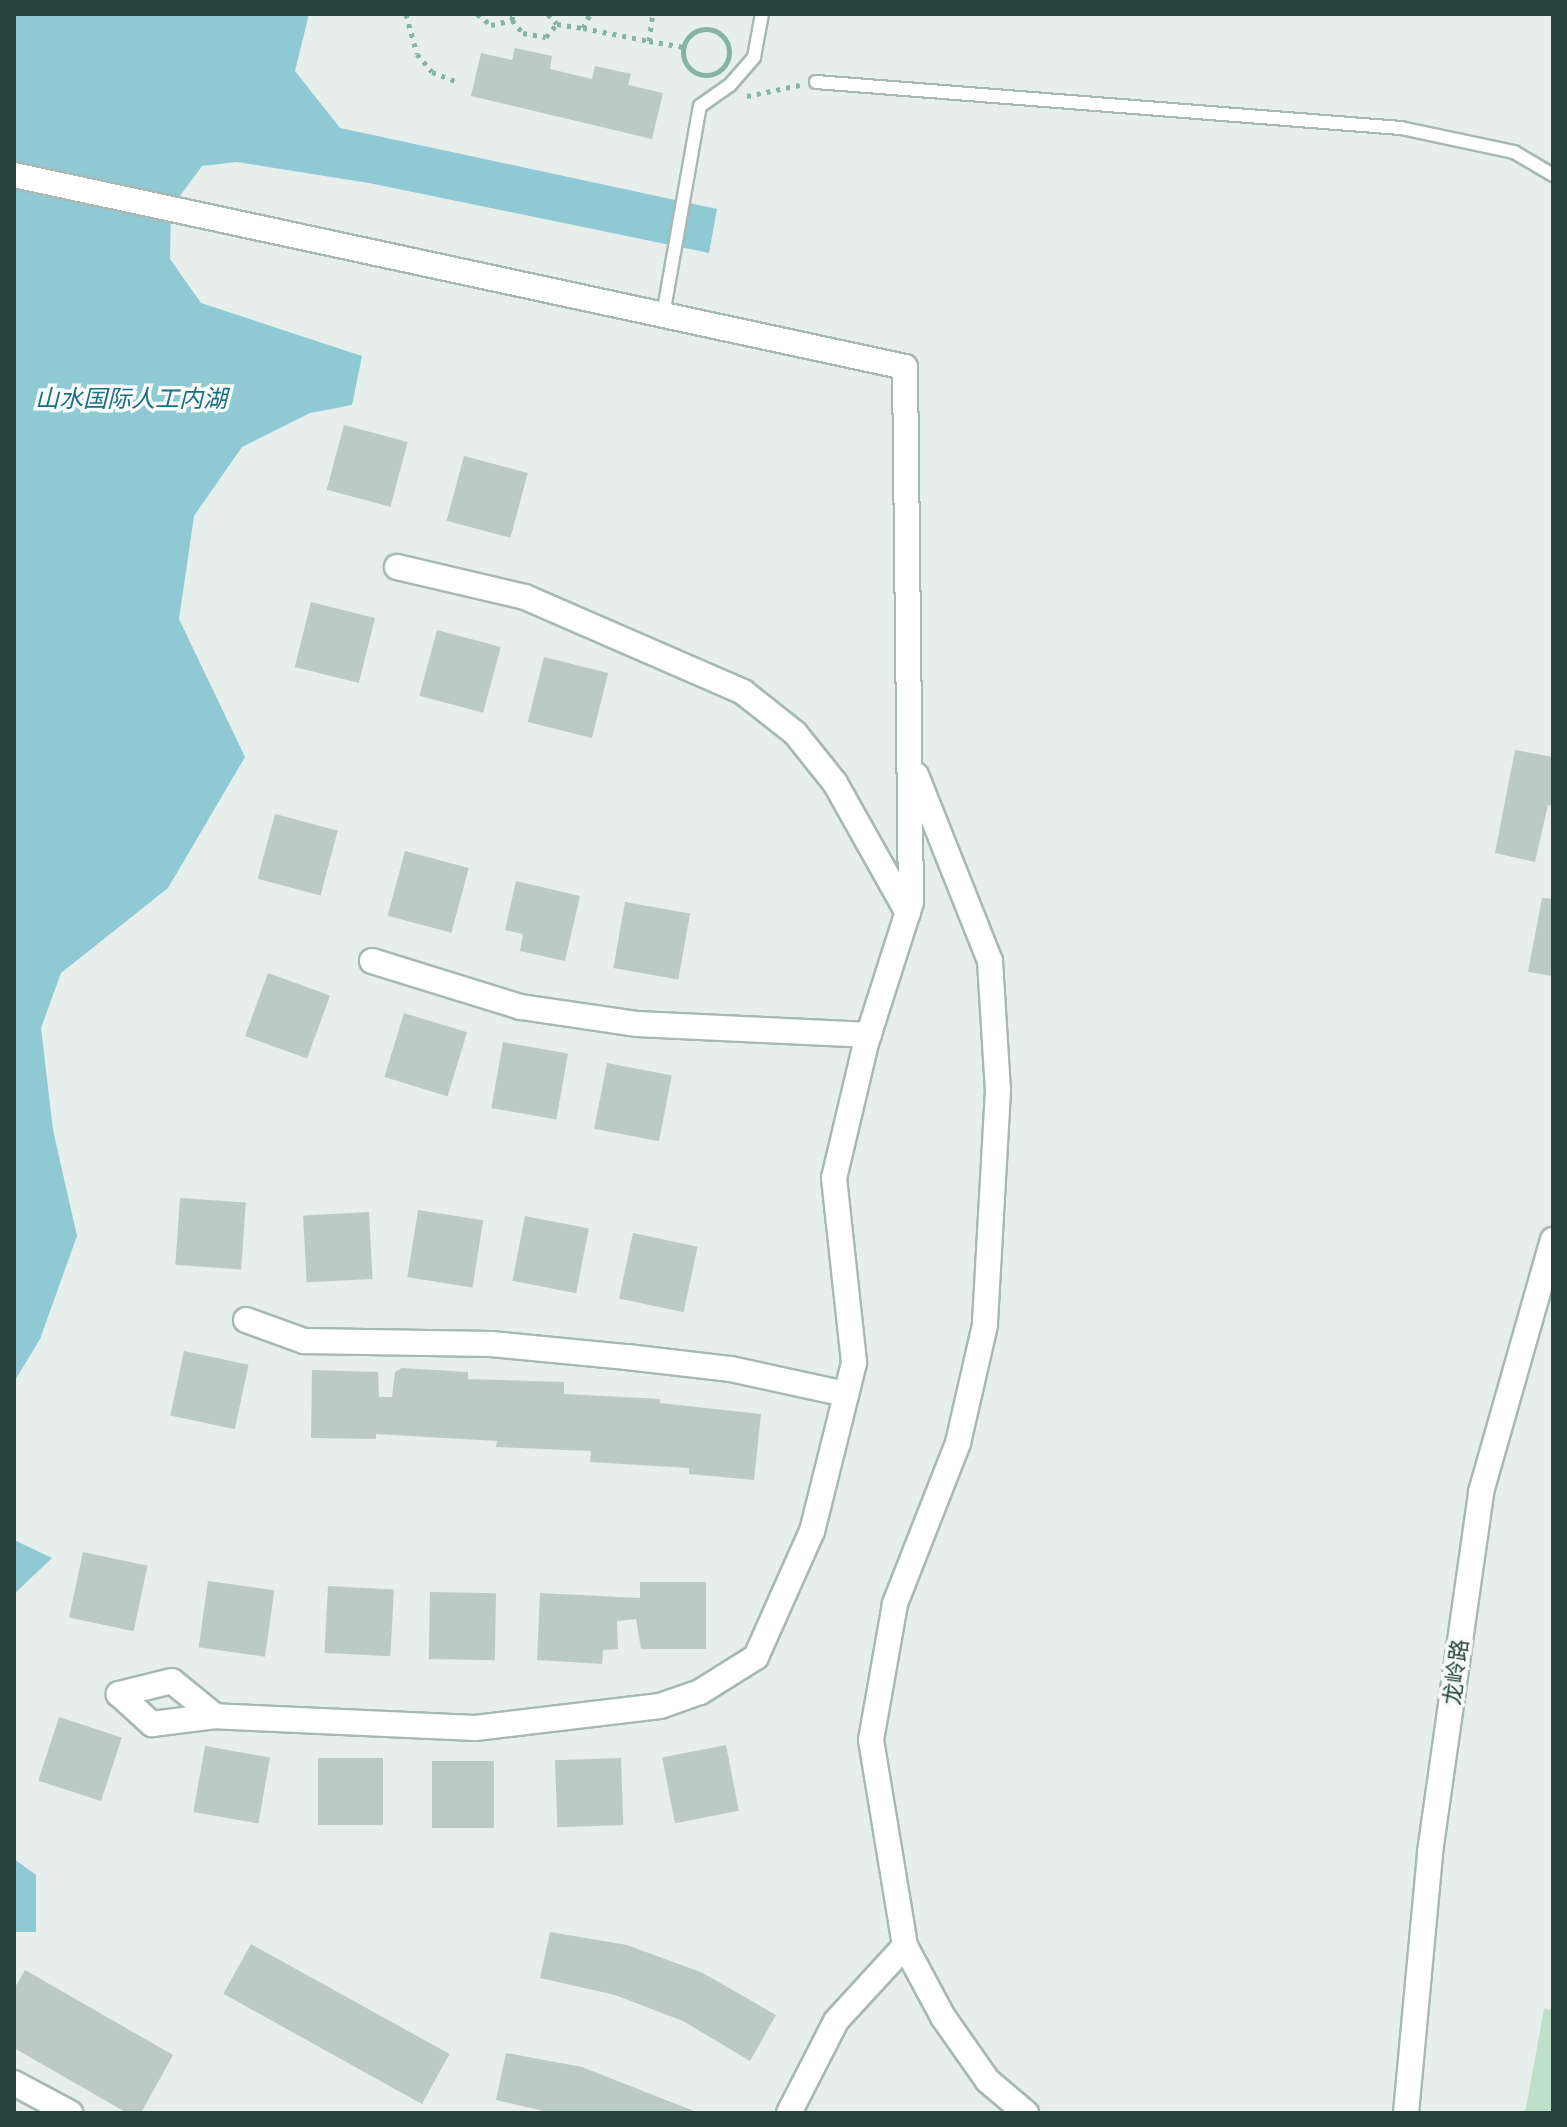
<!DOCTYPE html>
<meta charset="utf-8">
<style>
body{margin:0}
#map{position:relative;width:1567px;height:2127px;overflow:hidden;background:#e6efeb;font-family:"Fira Sans Condensed","Noto Sans SC",sans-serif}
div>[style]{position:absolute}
.green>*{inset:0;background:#bfe0c8}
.water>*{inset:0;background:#8ec9d4}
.building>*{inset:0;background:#bbcac4;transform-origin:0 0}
.path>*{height:5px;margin-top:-2.5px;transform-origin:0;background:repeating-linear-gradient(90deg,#86b3a5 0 4px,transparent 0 10px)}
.path>.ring{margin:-2.5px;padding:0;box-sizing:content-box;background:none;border:5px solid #86b3a5;border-radius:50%}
.roads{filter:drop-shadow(2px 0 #a8b8b2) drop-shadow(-2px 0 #a8b8b2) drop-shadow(0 2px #a8b8b2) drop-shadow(0 -2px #a8b8b2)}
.lane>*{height:12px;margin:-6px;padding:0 6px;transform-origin:6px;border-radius:6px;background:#fff}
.street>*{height:24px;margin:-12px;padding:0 12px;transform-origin:12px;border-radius:12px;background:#fff}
span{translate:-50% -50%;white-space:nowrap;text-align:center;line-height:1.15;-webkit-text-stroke:7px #f7fbf9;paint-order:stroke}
.street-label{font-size:22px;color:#24423a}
.water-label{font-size:24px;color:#1c6f80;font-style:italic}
.frame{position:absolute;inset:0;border:16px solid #24423a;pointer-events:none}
</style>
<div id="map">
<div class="green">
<i style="clip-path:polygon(1544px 2009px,1553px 2010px,1553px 2113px,1525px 2113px)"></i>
</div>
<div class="water">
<i style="clip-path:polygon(14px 14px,309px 14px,295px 71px,340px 128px,717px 209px,709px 253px,369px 183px,237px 162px,202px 166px,171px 208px,170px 259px,201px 303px,362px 356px,352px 405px,310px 413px,242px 447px,194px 516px,179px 619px,245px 757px,168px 888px,61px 973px,41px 1028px,53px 1130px,77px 1236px,40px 1339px,14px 1382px)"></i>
<i style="clip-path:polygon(14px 1540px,52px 1558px,14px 1594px)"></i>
<i style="clip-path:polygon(14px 1859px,36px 1875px,36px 1932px,14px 1932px)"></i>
</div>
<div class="building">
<i style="clip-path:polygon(515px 48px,552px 56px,550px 69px,592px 79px,595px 66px,631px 74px,628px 85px,663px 93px,652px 139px,471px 96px,481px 53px,512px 60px)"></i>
<i style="left:344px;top:425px;width:66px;height:67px;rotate:15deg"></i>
<i style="left:464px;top:456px;width:66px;height:67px;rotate:15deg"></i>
<i style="left:311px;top:602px;width:66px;height:67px;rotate:14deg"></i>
<i style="left:437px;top:630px;width:66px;height:68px;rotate:15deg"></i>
<i style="left:544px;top:657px;width:66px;height:67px;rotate:14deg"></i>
<i style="clip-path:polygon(1515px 750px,1553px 757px,1553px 806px,1548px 805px,1535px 862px,1495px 853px)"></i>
<i style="left:275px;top:814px;width:65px;height:67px;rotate:15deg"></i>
<i style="left:405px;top:851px;width:66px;height:67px;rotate:15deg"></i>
<i style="clip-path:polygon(516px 881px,580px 896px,565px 961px,520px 951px,523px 934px,505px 930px)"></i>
<i style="clip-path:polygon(1542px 898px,1553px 899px,1553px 976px,1528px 972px)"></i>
<i style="left:625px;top:902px;width:66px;height:67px;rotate:10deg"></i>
<i style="left:268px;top:973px;width:66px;height:67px;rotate:20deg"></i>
<i style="left:404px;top:1013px;width:66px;height:67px;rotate:17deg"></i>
<i style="left:503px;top:1042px;width:66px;height:67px;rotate:10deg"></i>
<i style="left:607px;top:1063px;width:66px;height:67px;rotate:11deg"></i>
<i style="left:180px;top:1198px;width:66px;height:67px;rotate:4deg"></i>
<i style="left:418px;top:1210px;width:66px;height:68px;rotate:9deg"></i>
<i style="left:369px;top:1212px;width:67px;height:66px;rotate:87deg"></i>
<i style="left:525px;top:1216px;width:65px;height:66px;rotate:11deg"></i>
<i style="left:633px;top:1233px;width:66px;height:67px;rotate:12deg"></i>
<i style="left:184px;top:1351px;width:66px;height:66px;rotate:12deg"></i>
<i style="clip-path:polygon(402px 1368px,468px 1372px,468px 1379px,564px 1382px,564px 1394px,660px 1399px,660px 1403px,761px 1414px,754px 1480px,689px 1474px,689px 1468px,590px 1462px,591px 1451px,496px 1447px,497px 1441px,376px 1434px,376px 1439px,311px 1438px,312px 1370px,378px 1372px,379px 1397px,392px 1397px,395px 1372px)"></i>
<i style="left:83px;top:1552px;width:66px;height:67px;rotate:12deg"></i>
<i style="left:208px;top:1581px;width:67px;height:67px;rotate:8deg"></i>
<i style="clip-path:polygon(640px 1582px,706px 1582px,706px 1649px,641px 1649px,636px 1619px,617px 1621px,618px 1649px,603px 1650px,602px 1664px,537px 1660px,540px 1593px,640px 1598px)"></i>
<i style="left:328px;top:1586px;width:66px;height:67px;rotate:3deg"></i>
<i style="left:430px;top:1592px;width:66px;height:67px;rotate:1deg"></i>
<i style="left:59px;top:1717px;width:66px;height:67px;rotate:18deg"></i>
<i style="left:726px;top:1745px;width:67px;height:65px;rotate:79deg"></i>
<i style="left:205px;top:1746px;width:66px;height:67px;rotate:10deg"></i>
<i style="left:318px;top:1758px;width:65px;height:67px"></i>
<i style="left:621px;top:1758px;width:67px;height:66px;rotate:88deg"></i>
<i style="left:494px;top:1761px;width:67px;height:62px;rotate:90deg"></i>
<i style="clip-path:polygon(550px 1932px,627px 1945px,703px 1973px,776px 2015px,750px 2061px,683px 2021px,615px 1995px,540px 1978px)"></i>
<i style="left:251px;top:1944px;width:227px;height:57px;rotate:29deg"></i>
<i style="clip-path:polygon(25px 1970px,173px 2055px,141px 2113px,127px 2113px,14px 2048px,14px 1989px)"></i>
<i style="clip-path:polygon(506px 2053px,582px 2067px,699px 2113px,552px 2113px,496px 2100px)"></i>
</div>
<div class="path">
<i style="left:406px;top:14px;width:41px;rotate:74.6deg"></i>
<i style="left:417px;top:54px;width:23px;rotate:50deg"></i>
<i style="left:432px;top:72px;width:25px;rotate:21deg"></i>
<i style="left:477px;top:14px;width:18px;rotate:38deg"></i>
<i style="left:491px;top:25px;width:22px;rotate:-13deg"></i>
<i style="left:512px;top:20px;width:6px;rotate:-81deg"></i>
<i style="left:548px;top:14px;width:13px;rotate:48deg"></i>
<i style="left:557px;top:24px;width:26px;rotate:9deg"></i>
<i style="left:583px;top:28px;width:16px;rotate:-63deg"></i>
<i style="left:512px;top:20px;width:17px;rotate:50deg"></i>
<i style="left:523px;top:33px;width:23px;rotate:10deg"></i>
<i style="left:546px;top:37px;width:17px;rotate:-50deg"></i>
<i style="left:583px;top:28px;width:67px;rotate:11.1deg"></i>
<i style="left:649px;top:41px;width:27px;rotate:-82deg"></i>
<i class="ring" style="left:683px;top:29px;width:41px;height:41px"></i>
<i style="left:649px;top:41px;width:35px;rotate:10deg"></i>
<i style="left:747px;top:96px;width:54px;rotate:-11.7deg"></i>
</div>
<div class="roads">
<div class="lane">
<i style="left:816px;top:82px;width:587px;rotate:4.5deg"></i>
<i style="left:1401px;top:128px;width:116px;rotate:12deg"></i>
<i style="left:1514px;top:152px;width:45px;rotate:30.5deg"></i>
<i style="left:663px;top:315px;width:212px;rotate:-80deg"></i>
<i style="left:700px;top:106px;width:37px;rotate:-35deg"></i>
<i style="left:730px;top:85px;width:37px;rotate:-49deg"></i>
<i style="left:754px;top:57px;width:44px;rotate:-79.5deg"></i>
</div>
<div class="street">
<i style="left:14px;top:175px;width:911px;rotate:12.16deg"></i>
<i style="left:905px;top:367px;width:535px;rotate:89.36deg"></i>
<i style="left:911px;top:902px;width:148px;rotate:107.7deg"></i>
<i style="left:866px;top:1043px;width:139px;rotate:103.3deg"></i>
<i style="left:834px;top:1178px;width:186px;rotate:83.8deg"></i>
<i style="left:854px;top:1363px;width:173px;rotate:104deg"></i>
<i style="left:812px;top:1531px;width:138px;rotate:114deg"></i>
<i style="left:756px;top:1657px;width:66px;rotate:148deg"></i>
<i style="left:700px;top:1692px;width:42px;rotate:160.7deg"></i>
<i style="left:660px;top:1706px;width:186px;rotate:173.2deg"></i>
<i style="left:475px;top:1728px;width:260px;rotate:-177.4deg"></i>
<i style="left:215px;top:1716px;width:55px;rotate:-140.9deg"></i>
<i style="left:172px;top:1681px;width:55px;rotate:166.2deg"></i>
<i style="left:119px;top:1694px;width:45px;rotate:42.3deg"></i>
<i style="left:152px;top:1724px;width:64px;rotate:-7.2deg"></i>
<i style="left:397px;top:567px;width:131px;rotate:13.2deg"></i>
<i style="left:525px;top:597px;width:238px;rotate:23.5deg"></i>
<i style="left:743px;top:692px;width:66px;rotate:38.3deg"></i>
<i style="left:795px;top:733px;width:64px;rotate:51.3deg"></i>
<i style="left:835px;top:783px;width:149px;rotate:60.7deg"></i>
<i style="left:916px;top:775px;width:200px;rotate:68.3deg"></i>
<i style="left:990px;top:961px;width:129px;rotate:86.5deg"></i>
<i style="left:998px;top:1090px;width:235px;rotate:93.2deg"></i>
<i style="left:985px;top:1325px;width:121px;rotate:102.9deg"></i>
<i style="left:958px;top:1443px;width:173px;rotate:111.4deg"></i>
<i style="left:895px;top:1604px;width:138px;rotate:100deg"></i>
<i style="left:871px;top:1740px;width:209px;rotate:80.6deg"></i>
<i style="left:905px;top:1946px;width:81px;rotate:61.8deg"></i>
<i style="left:943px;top:2017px;width:78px;rotate:54.9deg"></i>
<i style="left:988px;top:2081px;width:50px;rotate:40.1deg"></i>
<i style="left:372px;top:961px;width:156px;rotate:17.2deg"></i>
<i style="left:521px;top:1007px;width:118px;rotate:8.3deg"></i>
<i style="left:638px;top:1024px;width:231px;rotate:2.7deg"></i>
<i style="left:246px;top:1320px;width:62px;rotate:19.9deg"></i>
<i style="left:304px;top:1341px;width:187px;rotate:0.9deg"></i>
<i style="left:491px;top:1344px;width:137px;rotate:5.5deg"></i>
<i style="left:627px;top:1357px;width:105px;rotate:6.6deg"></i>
<i style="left:731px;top:1369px;width:118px;rotate:12.3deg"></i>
<i style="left:14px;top:2083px;width:64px;rotate:28.2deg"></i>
<i style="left:789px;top:2113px;width:103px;rotate:-62.9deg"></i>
<i style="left:836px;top:2021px;width:102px;rotate:-47.4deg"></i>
<i style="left:1406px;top:2113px;width:262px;rotate:-84.7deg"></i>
<i style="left:1430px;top:1852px;width:364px;rotate:-81.9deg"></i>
<i style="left:1481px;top:1492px;width:262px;rotate:-74.1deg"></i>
</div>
</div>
<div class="street-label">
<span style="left:1456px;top:1672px;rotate:-82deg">龙岭路</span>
</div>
<div class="water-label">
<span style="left:131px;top:400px">山水国际人工内湖</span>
</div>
<div class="frame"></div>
</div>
